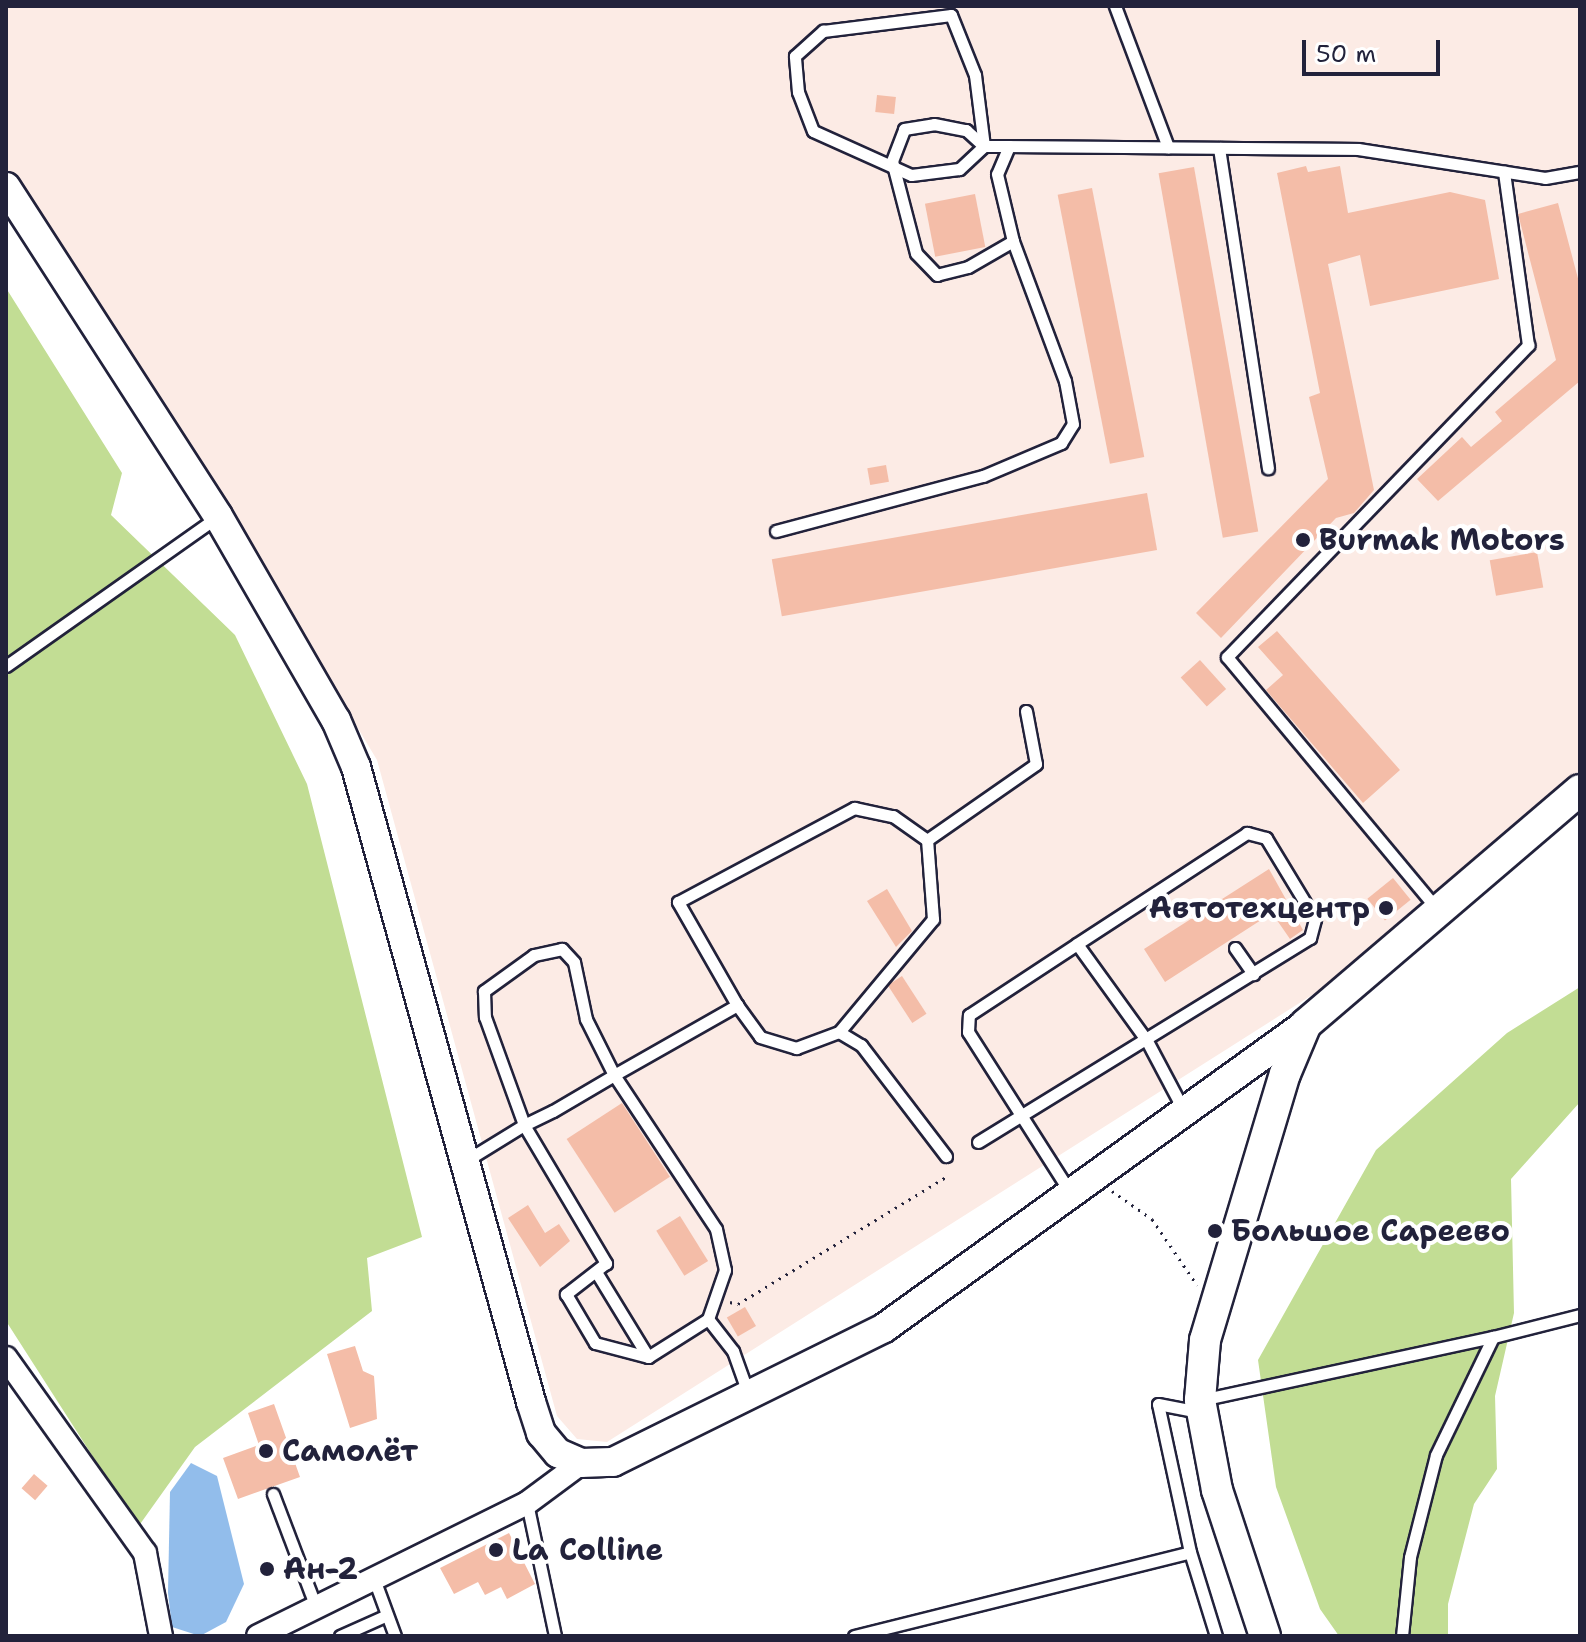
<!DOCTYPE html>
<meta charset="utf-8">
<style>
body{margin:0}
#map{position:relative;width:1586px;height:1642px;overflow:hidden;background:#fff;font-family:"Shantell Sans",sans-serif}
div>[style]{position:absolute}
.built>*{inset:0;background:#fcebe5}
.green>*{inset:0;background:#c2dd94}
.water>*{inset:0;background:#92bdeb}
.building>*{inset:0;background:#f4bda8;transform-origin:0 0}
.path>*{height:3px;margin-top:-1.5px;transform-origin:0;background:repeating-linear-gradient(90deg,#22223b 0 2px,transparent 0 8px)}
.roads{filter:drop-shadow(2px 0 #22223b) drop-shadow(-2px 0 #22223b) drop-shadow(0 2px #22223b) drop-shadow(0 -2px #22223b)}
.service>*{height:11px;margin:-5.5px;padding:0 5.5px;transform-origin:5.5px;border-radius:5.5px;background:#fff}
.minor>*{height:22px;margin:-11px;padding:0 11px;transform-origin:11px;border-radius:11px;background:#fff}
.tertiary>*{height:28px;margin:-14px;padding:0 14px;transform-origin:14px;border-radius:14px;background:#fff}
.secondary>*{height:30px;margin:-15px;padding:0 15px;transform-origin:15px;border-radius:15px;background:#fff}
.dots>*{width:22px;height:22px;translate:-50% -50%;box-sizing:border-box;border:4px solid #fff;border-radius:50%}
span{translate:-50% -50%;white-space:nowrap;text-align:center;line-height:1.15;-webkit-text-stroke:8px #fff;paint-order:stroke}
.poi-label{font-size:30px;color:#22223b;font-weight:700}
.left{translate:0 -50%;text-align:left}
.right{translate:-100% -50%;text-align:right}
.frame{position:absolute;inset:0;border:8px solid #22223b;pointer-events:none}
.scale{position:absolute;left:1302px;top:40px;width:138px;height:36px;box-sizing:border-box;border:4px solid #22223b;border-top:0;padding-left:10px;font-size:24px;line-height:28px;white-space:nowrap;color:#22223b;-webkit-text-stroke:6px #fff;paint-order:stroke}
</style>
<div id="map">
<div class="built">
<i style="clip-path:polygon(6px 6px,1580px 6px,1580px 770px,1350px 971px,607px 1442px,577px 1439px,557px 1416px,377px 760px,143px 370px,6px 169px)"></i>
</div>
<div class="green">
<i style="clip-path:polygon(6px 288px,122px 473px,111px 515px,235px 635px,307px 784px,422px 1237px,367px 1258px,372px 1311px,195px 1447px,138px 1527px,6px 1321px)"></i>
<i style="clip-path:polygon(1580px 987px,1580px 1102px,1511px 1179px,1514px 1313px,1495px 1396px,1497px 1469px,1474px 1504px,1448px 1604px,1448px 1636px,1339px 1636px,1320px 1609px,1276px 1487px,1258px 1360px,1376px 1150px,1507px 1033px)"></i>
</div>
<div class="water">
<i style="clip-path:polygon(191px 1463px,217px 1476px,244px 1584px,226px 1622px,200px 1636px,172px 1627px,168px 1593px,170px 1492px)"></i>
</div>
<div class="building">
<i style="left:877px;top:95px;width:19px;height:17px;rotate:6deg"></i>
<i style="clip-path:polygon(1306px 166px,1308px 172px,1340px 166px,1348px 213px,1450px 192px,1485px 200px,1499px 279px,1370px 306px,1360px 255px,1328px 264px,1374px 490px,1354px 513px,1336px 518px,1221px 638px,1196px 613px,1328px 479px,1309px 397px,1320px 393px,1277px 173px)"></i>
<i style="left:1194px;top:167px;width:370px;height:36px;rotate:80deg"></i>
<i style="left:1092px;top:188px;width:274px;height:35px;rotate:79deg"></i>
<i style="left:975px;top:194px;width:54px;height:51px;rotate:79deg"></i>
<i style="clip-path:polygon(1558px 203px,1580px 286px,1580px 381px,1438px 501px,1417px 479px,1462px 437px,1471px 447px,1502px 421px,1495px 412px,1556px 360px,1518px 214px)"></i>
<i style="left:886px;top:465px;width:17px;height:19px;rotate:80deg"></i>
<i style="left:1147px;top:493px;width:58px;height:381px;rotate:80deg"></i>
<i style="left:1537px;top:552px;width:36px;height:48px;rotate:80deg"></i>
<i style="clip-path:polygon(1277px 631px,1400px 770px,1363px 803px,1266px 690px,1283px 675px,1258px 647px)"></i>
<i style="left:1200px;top:660px;width:39px;height:26px;rotate:48deg"></i>
<i style="clip-path:polygon(1269px 869px,1303px 930px,1290px 939px,1272px 913px,1165px 982px,1144px 949px)"></i>
<i style="left:1393px;top:878px;width:28px;height:33px;rotate:51deg"></i>
<i style="clip-path:polygon(887px 889px,912px 931px,896px 947px,867px 901px)"></i>
<i style="left:902px;top:976px;width:45px;height:17px;rotate:57deg"></i>
<i style="left:622px;top:1103px;width:88px;height:66px;rotate:57deg"></i>
<i style="clip-path:polygon(528px 1205px,545px 1233px,559px 1224px,570px 1241px,540px 1267px,508px 1218px)"></i>
<i style="left:680px;top:1216px;width:53px;height:28px;rotate:58deg"></i>
<i style="left:745px;top:1307px;width:22px;height:21px;rotate:60deg"></i>
<i style="clip-path:polygon(355px 1346px,363px 1371px,374px 1376px,377px 1419px,350px 1428px,327px 1354px)"></i>
<i style="clip-path:polygon(274px 1404px,300px 1477px,238px 1499px,223px 1458px,259px 1445px,248px 1413px)"></i>
<i style="left:34px;top:1474px;width:18px;height:19px;rotate:41deg"></i>
<i style="clip-path:polygon(509px 1533px,535px 1584px,507px 1599px,501px 1587px,485px 1595px,478px 1582px,454px 1594px,440px 1568px)"></i>
</div>
<div class="path">
<i style="left:1112px;top:1191px;width:49px;rotate:35deg"></i>
<i style="left:1152px;top:1219px;width:80px;rotate:55.7deg"></i>
<i style="left:730px;top:1302px;width:8px;rotate:14deg"></i>
<i style="left:738px;top:1304px;width:247px;rotate:-31.4deg"></i>
</div>
<div class="roads">
<div class="service">
<i style="left:1115px;top:6px;width:151px;rotate:69.4deg"></i>
<i style="left:951px;top:15px;width:65px;rotate:68.2deg"></i>
<i style="left:975px;top:75px;width:72px;rotate:82.8deg"></i>
<i style="left:984px;top:146px;width:34px;rotate:137deg"></i>
<i style="left:959px;top:169px;width:48px;rotate:172.9deg"></i>
<i style="left:911px;top:175px;width:107px;rotate:-155.8deg"></i>
<i style="left:813px;top:131px;width:42px;rotate:-111deg"></i>
<i style="left:798px;top:92px;width:36px;rotate:-95deg"></i>
<i style="left:795px;top:56px;width:38px;rotate:-42deg"></i>
<i style="left:823px;top:31px;width:129px;rotate:-7.1deg"></i>
<i style="left:1009px;top:146px;width:30px;rotate:113deg"></i>
<i style="left:997px;top:174px;width:69px;rotate:76.6deg"></i>
<i style="left:1013px;top:241px;width:52px;rotate:150deg"></i>
<i style="left:968px;top:267px;width:32px;rotate:166deg"></i>
<i style="left:937px;top:275px;width:30px;rotate:-134deg"></i>
<i style="left:916px;top:253px;width:95px;rotate:-104.6deg"></i>
<i style="left:892px;top:161px;width:34px;rotate:-69deg"></i>
<i style="left:904px;top:129px;width:30px;rotate:-9deg"></i>
<i style="left:934px;top:124px;width:33px;rotate:11deg"></i>
<i style="left:966px;top:130px;width:24px;rotate:42deg"></i>
<i style="left:984px;top:146px;width:25px"></i>
<i style="left:1009px;top:146px;width:349px;rotate:0.5deg"></i>
<i style="left:1358px;top:149px;width:189px;rotate:8.8deg"></i>
<i style="left:1545px;top:178px;width:36px;rotate:-10deg"></i>
<i style="left:1219px;top:148px;width:324px;rotate:81.3deg"></i>
<i style="left:776px;top:531px;width:214px;rotate:-14.9deg"></i>
<i style="left:983px;top:476px;width:85px;rotate:-22.9deg"></i>
<i style="left:1061px;top:443px;width:22px;rotate:-58deg"></i>
<i style="left:1073px;top:424px;width:44px;rotate:-100.5deg"></i>
<i style="left:1065px;top:381px;width:149px;rotate:-110.4deg"></i>
<i style="left:6px;top:666px;width:258px;rotate:-35.2deg"></i>
<i style="left:1437px;top:909px;width:328px;rotate:-129.8deg"></i>
<i style="left:1227px;top:657px;width:434px;rotate:-46deg"></i>
<i style="left:1528px;top:345px;width:175px;rotate:-97.9deg"></i>
<i style="left:1235px;top:948px;width:32px;rotate:55deg"></i>
<i style="left:737px;top:1005px;width:39px;rotate:54deg"></i>
<i style="left:760px;top:1037px;width:38px;rotate:17deg"></i>
<i style="left:796px;top:1048px;width:46px;rotate:-20.4deg"></i>
<i style="left:839px;top:1032px;width:147px;rotate:-50.2deg"></i>
<i style="left:933px;top:919px;width:79px;rotate:-94.3deg"></i>
<i style="left:839px;top:1032px;width:26px;rotate:31deg"></i>
<i style="left:861px;top:1045px;width:140px;rotate:52.6deg"></i>
<i style="left:978px;top:1142px;width:390px;rotate:-31.6deg"></i>
<i style="left:1310px;top:938px;width:20px;rotate:-75deg"></i>
<i style="left:1315px;top:919px;width:95px;rotate:-121.2deg"></i>
<i style="left:1266px;top:838px;width:20px;rotate:-165deg"></i>
<i style="left:1247px;top:833px;width:203px;rotate:146.9deg"></i>
<i style="left:467px;top:1160px;width:67px;rotate:-31.6deg"></i>
<i style="left:524px;top:1125px;width:161px;rotate:59.3deg"></i>
<i style="left:606px;top:1263px;width:51px;rotate:142.2deg"></i>
<i style="left:566px;top:1294px;width:57px;rotate:59.4deg"></i>
<i style="left:595px;top:1343px;width:55px;rotate:14.8deg"></i>
<i style="left:648px;top:1357px;width:71px;rotate:-32.3deg"></i>
<i style="left:708px;top:1319px;width:41px;rotate:52deg"></i>
<i style="left:733px;top:1351px;width:45px;rotate:70.3deg"></i>
<i style="left:1070px;top:1192px;width:190px;rotate:-122.5deg"></i>
<i style="left:968px;top:1032px;width:17px;rotate:-87deg"></i>
<i style="left:969px;top:1015px;width:129px;rotate:-33.3deg"></i>
<i style="left:1077px;top:944px;width:120px;rotate:54.2deg"></i>
<i style="left:1147px;top:1041px;width:75px;rotate:62.1deg"></i>
<i style="left:598px;top:1275px;width:96px;rotate:58.6deg"></i>
<i style="left:708px;top:1319px;width:52px;rotate:-70.9deg"></i>
<i style="left:725px;top:1270px;width:42px;rotate:-102.4deg"></i>
<i style="left:716px;top:1229px;width:185px;rotate:-123.5deg"></i>
<i style="left:614px;top:1075px;width:63px;rotate:-116.6deg"></i>
<i style="left:586px;top:1019px;width:58px;rotate:-101.9deg"></i>
<i style="left:574px;top:962px;width:18px;rotate:-133deg"></i>
<i style="left:562px;top:949px;width:29px;rotate:168deg"></i>
<i style="left:534px;top:955px;width:62px;rotate:144.2deg"></i>
<i style="left:484px;top:991px;width:26px;rotate:88deg"></i>
<i style="left:485px;top:1017px;width:115px;rotate:70.1deg"></i>
<i style="left:524px;top:1125px;width:32px;rotate:-26deg"></i>
<i style="left:553px;top:1111px;width:71px;rotate:-30.5deg"></i>
<i style="left:614px;top:1075px;width:142px;rotate:-29.6deg"></i>
<i style="left:737px;top:1005px;width:119px;rotate:-119.8deg"></i>
<i style="left:678px;top:902px;width:200px;rotate:-28.1deg"></i>
<i style="left:854px;top:808px;width:40px;rotate:12deg"></i>
<i style="left:893px;top:816px;width:42px;rotate:35.2deg"></i>
<i style="left:927px;top:840px;width:133px;rotate:-34.9deg"></i>
<i style="left:1036px;top:764px;width:54px;rotate:-100.7deg"></i>
<i style="left:1201px;top:1400px;width:299px;rotate:-12.2deg"></i>
<i style="left:273px;top:1494px;width:121px;rotate:69.2deg"></i>
<i style="left:527px;top:1503px;width:136px;rotate:78.1deg"></i>
<i style="left:1190px;top:1552px;width:88px;rotate:72.8deg"></i>
<i style="left:374px;top:1579px;width:61px;rotate:69.8deg"></i>
<i style="left:340px;top:1636px;width:51px;rotate:-24.1deg"></i>
<i style="left:854px;top:1636px;width:346px;rotate:-14deg"></i>
<i style="left:1190px;top:1552px;width:151px;rotate:-102.2deg"></i>
<i style="left:1158px;top:1404px;width:42px;rotate:11deg"></i>
<i style="left:1402px;top:1636px;width:79px;rotate:-84.2deg"></i>
<i style="left:1410px;top:1557px;width:105px;rotate:-75.7deg"></i>
<i style="left:1436px;top:1455px;width:131px;rotate:-64.2deg"></i>
<i style="left:1493px;top:1337px;width:90px;rotate:-14.2deg"></i>
</div>
<div class="minor">
<i style="left:6px;top:1358px;width:239px;rotate:54.5deg"></i>
<i style="left:145px;top:1553px;width:85px;rotate:79.1deg"></i>
<i style="left:258px;top:1636px;width:300px;rotate:-26.3deg"></i>
<i style="left:527px;top:1503px;width:67px;rotate:-36.5deg"></i>
</div>
<div class="tertiary">
<i style="left:6px;top:187px;width:391px;rotate:57.2deg"></i>
<i style="left:218px;top:516px;width:236px;rotate:60deg"></i>
<i style="left:336px;top:720px;width:51px;rotate:66.9deg"></i>
<i style="left:356px;top:767px;width:659px;rotate:74.59deg"></i>
<i style="left:531px;top:1402px;width:33px;rotate:72deg"></i>
<i style="left:541px;top:1433px;width:26px;rotate:50deg"></i>
<i style="left:558px;top:1453px;width:25px;rotate:23deg"></i>
<i style="left:581px;top:1463px;width:32px;rotate:-2deg"></i>
<i style="left:613px;top:1462px;width:302px;rotate:-26.3deg"></i>
<i style="left:884px;top:1328px;width:520px;rotate:-35.77deg"></i>
</div>
<div class="secondary">
<i style="left:1265px;top:1636px;width:154px;rotate:-108.2deg"></i>
<i style="left:1217px;top:1490px;width:92px;rotate:-100.7deg"></i>
<i style="left:1200px;top:1400px;width:60px;rotate:-85.2deg"></i>
<i style="left:1205px;top:1340px;width:278px;rotate:-73.3deg"></i>
<i style="left:1285px;top:1074px;width:54px;rotate:-67.2deg"></i>
<i style="left:1306px;top:1024px;width:360px;rotate:-40.5deg"></i>
</div>
</div>
<div class="dots">
<i style="left:1303px;top:540px;background:#22223b"></i>
<i style="left:1386px;top:908px;background:#22223b"></i>
<i style="left:1215px;top:1231px;background:#22223b"></i>
<i style="left:266px;top:1451px;background:#22223b"></i>
<i style="left:496px;top:1550px;background:#22223b"></i>
<i style="left:267px;top:1569px;background:#22223b"></i>
</div>
<div class="poi-label">
<span class="left" style="left:1319px;top:540px">Burmak Motors</span>
<span class="right" style="left:1370px;top:908px">Автотехцентр</span>
<span class="left" style="left:1231px;top:1231px">Большое Сареево</span>
<span class="left" style="left:282px;top:1451px">Самолёт</span>
<span class="left" style="left:512px;top:1550px">La Colline</span>
<span class="left" style="left:283px;top:1569px">Ан-2</span>
</div>
<div class="frame"></div>
<div class="scale">50 m</div>
</div>
